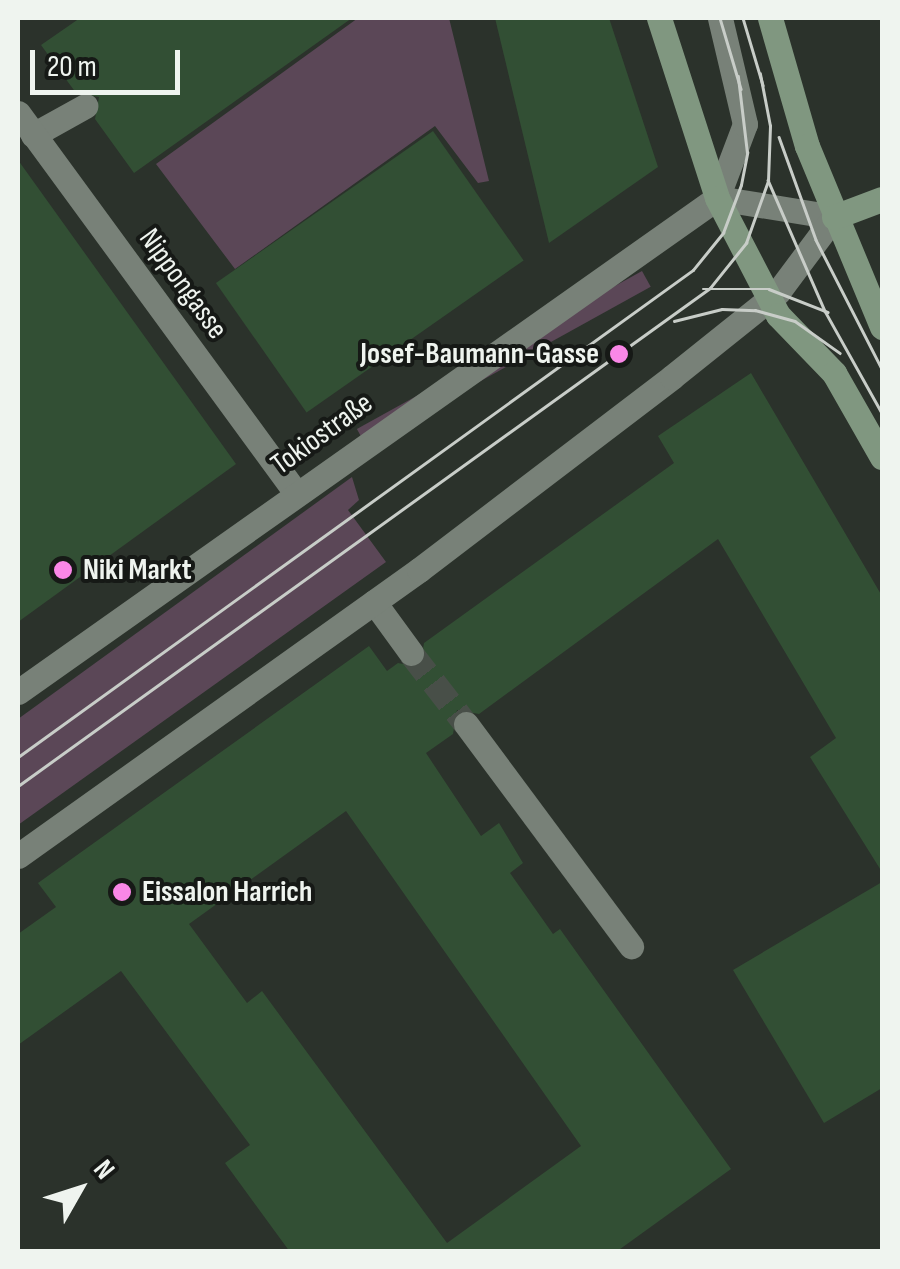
<!DOCTYPE html>
<meta charset="utf-8">
<style>
body{margin:0}
#map{position:relative;width:900px;height:1269px;overflow:hidden;background:#2b322b;font-family:"Sofia Sans Condensed",sans-serif}
div>[style]{position:absolute}
.green>*{inset:0;background:#5b4757;transform-origin:0 0}
.building>*{inset:0;background:#324f34;transform-origin:0 0}
.street-tunnel>*{height:25px;margin-top:-12.5px;transform-origin:0;background:repeating-linear-gradient(90deg,#484f48 0 25px,transparent 0 37px)}
.lane>*{height:25px;margin:-12.5px;padding:0 12.5px;transform-origin:12.5px;border-radius:12.5px;background:#788178}
.street>*{height:25px;margin:-12.5px;padding:0 12.5px;transform-origin:12.5px;border-radius:12.5px;background:#788178}
.secondary>*{height:25px;margin:-12.5px;padding:0 12.5px;transform-origin:12.5px;border-radius:12.5px;background:#809780}
.tram>*{height:2.5px;margin:-1.25px;padding:0 1.25px;transform-origin:1.25px;border-radius:1.25px;background:#c8cdc8}
.dots>*{width:28px;height:28px;translate:-50% -50%;box-sizing:border-box;border:5px solid #161916;border-radius:50%}
span{translate:-50% -50%;white-space:nowrap;text-align:center;line-height:1.15;-webkit-text-stroke:8px #161916;paint-order:stroke}
.street-label{font-size:30px;color:#eff4ef}
.poi-label{font-size:30px;color:#eff4ef;font-weight:700}
.right{translate:-100% -50%;text-align:right}
.left{translate:0 -50%;text-align:left}
.frame{position:absolute;inset:0;border:20px solid #eff4ef;pointer-events:none}
.north{position:absolute;left:30px;top:1139px;width:100px;height:100px;-webkit-text-stroke:8px #161916;paint-order:stroke;rotate:51deg;font-size:28px;font-weight:700;line-height:40px;text-align:center;color:#eff4ef}
.north::after{content:'';display:block;margin:auto;width:35px;height:45px;background:#eff4ef;clip-path:polygon(50% 0,100% 100%,50% 72%,0 100%)}
.scale{position:absolute;left:30px;top:50px;width:150px;height:45px;box-sizing:border-box;border:5px solid #eff4ef;border-top:0;padding-left:12px;font-size:30px;line-height:35px;white-space:nowrap;color:#eff4ef;-webkit-text-stroke:8px #161916;paint-order:stroke}
</style>
<div id="map">
<div class="green">
<i style="clip-path:polygon(358px 18px,449px 18px,489px 181px,478px 183px,435px 126px,235px 269px,156px 164px)"></i>
<i style="left:642px;top:271px;width:18px;height:326px;rotate:61deg"></i>
<i style="clip-path:polygon(352px 477px,359px 500px,348px 510px,386px 562px,18px 825px,18px 719px)"></i>
</div>
<div class="building">
<i style="clip-path:polygon(80px 18px,352px 18px,134px 173px,95px 119px,99px 97px,76px 93px,41px 45px)"></i>
<i style="clip-path:polygon(495px 18px,609px 18px,658px 167px,549px 243px)"></i>
<i style="left:433px;top:131px;width:158px;height:265px;rotate:55deg"></i>
<i style="clip-path:polygon(18px 160px,236px 464px,18px 622px)"></i>
<i style="clip-path:polygon(evenodd,751px 373px,882px 596px,882px 872px,810px 757px,836px 738px,718px 539px,479px 714px,457px 710px,453px 734px,426px 753px,481px 836px,499px 823px,523px 863px,510px 873px,553px 934px,560px 929px,731px 1169px,616px 1252px,290px 1252px,225px 1163px,250px 1145px,121px 971px,18px 1045px,18px 934px,56px 907px,38px 883px,369px 646px,387px 671px,398px 663px,420px 667px,424px 643px,674px 463px,658px 436px,751px 373px,346px 811px,581px 1146px,447px 1243px,262px 991px,247px 1003px,189px 924px,346px 811px)"></i>
<i style="clip-path:polygon(882px 882px,882px 1088px,824px 1123px,733px 970px)"></i>
</div>
<div class="street-tunnel">
<i style="left:411px;top:653px;width:90px;rotate:52.2deg"></i>
</div>
<div class="lane">
<i style="left:33px;top:135px;width:60px;rotate:-29.1deg"></i>
<i style="left:717px;top:198px;width:79px;rotate:-69.3deg"></i>
<i style="left:745px;top:124px;width:109px;rotate:-103.3deg"></i>
</div>
<div class="street">
<i style="left:18px;top:113px;width:471px;rotate:53.8deg"></i>
<i style="left:374px;top:602px;width:63px;rotate:54deg"></i>
<i style="left:18px;top:692px;width:856px;rotate:-35.25deg"></i>
<i style="left:717px;top:198px;width:119px;rotate:9.2deg"></i>
<i style="left:466px;top:724px;width:277px;rotate:53.4deg"></i>
<i style="left:18px;top:856px;width:493px;rotate:-35.5deg"></i>
<i style="left:419px;top:570px;width:318px;rotate:-37.3deg"></i>
<i style="left:672px;top:377px;width:136px;rotate:-38.7deg"></i>
<i style="left:778px;top:292px;width:94px;rotate:-53.3deg"></i>
</div>
<div class="secondary">
<i style="left:659px;top:18px;width:189px;rotate:72.1deg"></i>
<i style="left:717px;top:198px;width:132px;rotate:62.5deg"></i>
<i style="left:778px;top:315px;width:81px;rotate:46deg"></i>
<i style="left:834px;top:373px;width:97px;rotate:60.3deg"></i>
<i style="left:770px;top:18px;width:133px;rotate:73.9deg"></i>
<i style="left:807px;top:146px;width:196px;rotate:67.5deg"></i>
<i style="left:834px;top:217px;width:51px;rotate:-20.6deg"></i>
</div>
<div class="tram">
<i style="left:720px;top:18px;width:74px;rotate:73.5deg"></i>
<i style="left:743px;top:18px;width:70px;rotate:73.4deg"></i>
<i style="left:779px;top:137px;width:109px;rotate:70.2deg"></i>
<i style="left:816px;top:240px;width:145px;rotate:62.9deg"></i>
<i style="left:768px;top:180px;width:143px;rotate:66.5deg"></i>
<i style="left:825px;top:311px;width:117px;rotate:60.8deg"></i>
<i style="left:703px;top:289px;width:66px"></i>
<i style="left:769px;top:289px;width:63px;rotate:21.3deg"></i>
<i style="left:674px;top:321px;width:49px;rotate:-14deg"></i>
<i style="left:722px;top:309px;width:33px;rotate:2deg"></i>
<i style="left:755px;top:310px;width:41px;rotate:15.4deg"></i>
<i style="left:795px;top:321px;width:55px;rotate:35.4deg"></i>
<i style="left:18px;top:757px;width:832px;rotate:-35.81deg"></i>
<i style="left:693px;top:270px;width:48px;rotate:-51deg"></i>
<i style="left:723px;top:233px;width:51px;rotate:-69.4deg"></i>
<i style="left:741px;top:185px;width:33px;rotate:-79deg"></i>
<i style="left:747px;top:153px;width:77px;rotate:-96.8deg"></i>
<i style="left:18px;top:786px;width:853px;rotate:-35.74deg"></i>
<i style="left:710px;top:288px;width:58px;rotate:-51.3deg"></i>
<i style="left:746px;top:243px;width:66px;rotate:-70.5deg"></i>
<i style="left:768px;top:181px;width:55px;rotate:-87.9deg"></i>
<i style="left:770px;top:126px;width:53px;rotate:-100.9deg"></i>
</div>
<div class="dots">
<i style="left:619px;top:354px;background:#fa87e7"></i>
<i style="left:63px;top:570px;background:#fa87e7"></i>
<i style="left:122px;top:892px;background:#fa87e7"></i>
</div>
<div class="street-label">
<span style="left:183px;top:284px;rotate:54deg">Nippongasse</span>
<span style="left:322px;top:434px;rotate:-36deg">Tokiostraße</span>
</div>
<div class="poi-label">
<span class="right" style="left:599px;top:354px">Josef-Baumann-Gasse</span>
<span class="left" style="left:83px;top:570px">Niki Markt</span>
<span class="left" style="left:142px;top:892px">Eissalon Harrich</span>
</div>
<div class="frame"></div>
<div class="north">N</div>
<div class="scale">20 m</div>
</div>
